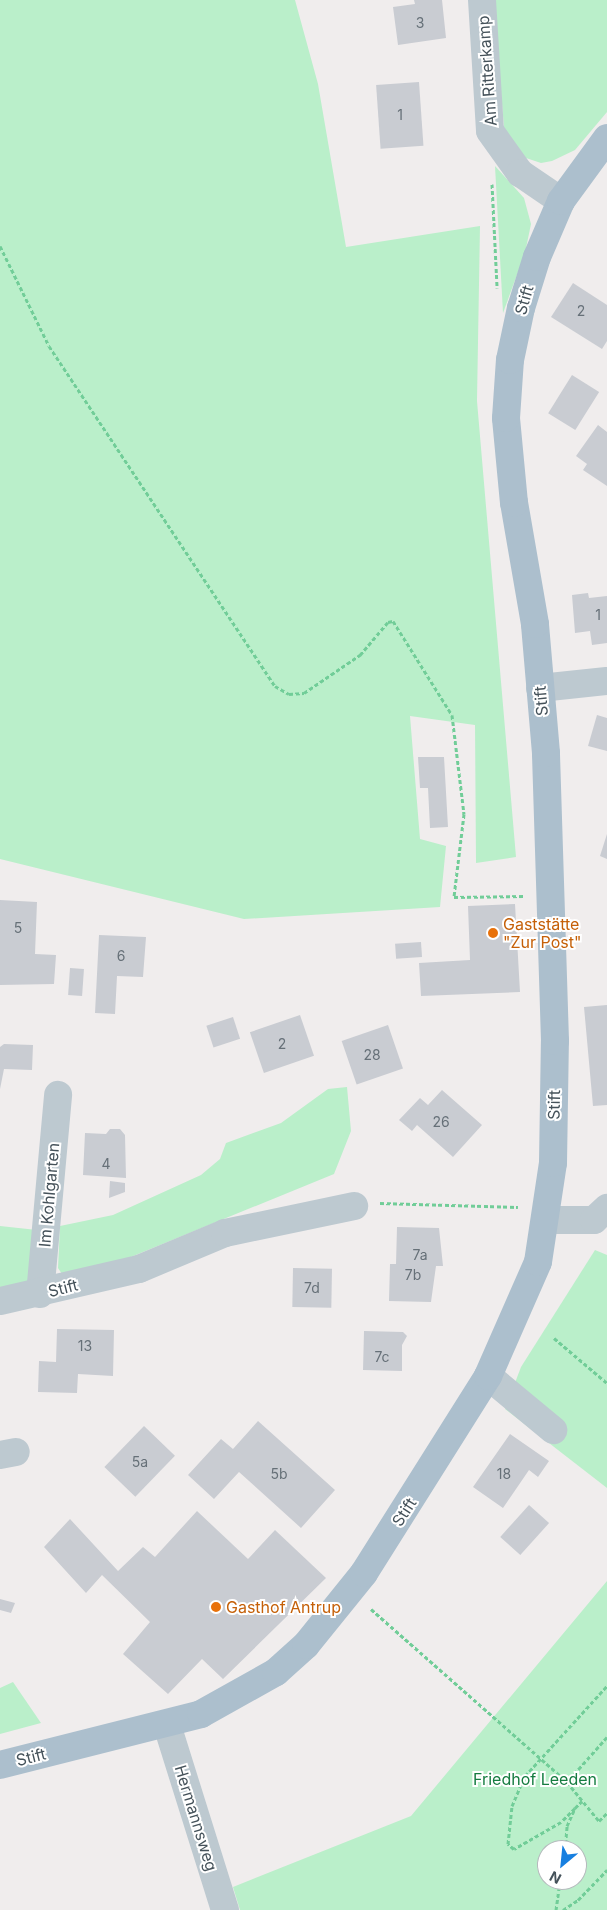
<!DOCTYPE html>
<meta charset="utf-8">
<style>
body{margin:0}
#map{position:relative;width:607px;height:1910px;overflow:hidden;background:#f0eded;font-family:Inter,sans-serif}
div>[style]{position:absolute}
.green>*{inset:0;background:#baefca}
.building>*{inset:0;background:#c9ccd2;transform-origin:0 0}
.path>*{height:3px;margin-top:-1.5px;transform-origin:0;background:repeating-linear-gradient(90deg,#71cd98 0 4px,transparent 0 6.5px)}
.minor>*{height:28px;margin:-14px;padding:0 14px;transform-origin:14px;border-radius:14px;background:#bdc9d0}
.major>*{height:28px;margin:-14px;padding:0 14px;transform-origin:14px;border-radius:14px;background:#acbfcd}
.dots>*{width:14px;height:14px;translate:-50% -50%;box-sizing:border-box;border:2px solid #fff;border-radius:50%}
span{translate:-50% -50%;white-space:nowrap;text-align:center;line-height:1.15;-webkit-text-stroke:4px #fff;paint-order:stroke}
.number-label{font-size:14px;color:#667078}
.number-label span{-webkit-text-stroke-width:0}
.street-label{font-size:16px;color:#45525a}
.food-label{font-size:16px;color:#c56008}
.left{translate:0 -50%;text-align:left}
.park-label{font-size:16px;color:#157c40}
.north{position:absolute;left:537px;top:1840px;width:50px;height:50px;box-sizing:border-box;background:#fff;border:1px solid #b5babd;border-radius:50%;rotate:208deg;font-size:14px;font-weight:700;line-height:20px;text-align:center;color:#45525a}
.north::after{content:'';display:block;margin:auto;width:18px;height:22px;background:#177fe0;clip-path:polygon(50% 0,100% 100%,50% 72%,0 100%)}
</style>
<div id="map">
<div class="green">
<i style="clip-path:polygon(0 0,295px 0,318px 84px,346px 247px,480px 226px,477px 401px,516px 857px,476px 863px,475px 725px,410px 716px,420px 839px,446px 846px,440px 907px,244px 919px,0 859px)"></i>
<i style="clip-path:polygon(493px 0,607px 0,607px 112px,575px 150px,552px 161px,541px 163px,526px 158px,513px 148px,504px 127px)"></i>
<i style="clip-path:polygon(495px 166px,524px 198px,531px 224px,525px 253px,503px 313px)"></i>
<i style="clip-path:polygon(347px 1087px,351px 1131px,334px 1174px,121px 1261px,62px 1274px,58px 1268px,60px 1226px,113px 1215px,201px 1175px,220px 1159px,226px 1143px,281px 1123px,328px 1089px)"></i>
<i style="clip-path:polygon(0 1226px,37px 1230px,31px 1286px,0 1292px)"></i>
<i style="clip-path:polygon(595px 1250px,607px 1255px,607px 1488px,505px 1409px,521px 1367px)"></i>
<i style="clip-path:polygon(evenodd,607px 1581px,607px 1910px,240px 1910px,233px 1887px,411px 1816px,607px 1581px,547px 1850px,577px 1850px,577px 1880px,547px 1880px,547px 1850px)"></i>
<i style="clip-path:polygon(13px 1682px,41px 1723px,0 1734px,0 1688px)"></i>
</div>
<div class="building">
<i style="clip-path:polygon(414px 0,442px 0,446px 38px,398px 45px,393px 7px,415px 4px)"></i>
<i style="left:419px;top:82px;width:64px;height:43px;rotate:86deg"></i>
<i style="clip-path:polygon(573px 283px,607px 305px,607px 341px,602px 349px,551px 317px)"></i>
<i style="left:572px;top:375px;width:32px;height:45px;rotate:32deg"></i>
<i style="clip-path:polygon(598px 425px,607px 432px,607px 486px,583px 470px,587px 464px,576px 456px)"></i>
<i style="clip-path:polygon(588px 593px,589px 598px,607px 596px,607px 643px,592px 645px,590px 631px,575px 633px,572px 595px)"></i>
<i style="clip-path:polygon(597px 715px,607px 718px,607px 751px,588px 746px)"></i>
<i style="clip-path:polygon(418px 757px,444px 757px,448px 827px,430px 828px,428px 788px,420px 788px)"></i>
<i style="clip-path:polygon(607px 834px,607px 859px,600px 856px)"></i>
<i style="clip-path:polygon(0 900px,37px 902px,35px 954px,56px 955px,54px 984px,0 985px)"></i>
<i style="clip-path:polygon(515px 904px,520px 992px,421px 996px,419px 963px,470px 960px,468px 906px)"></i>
<i style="clip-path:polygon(99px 935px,146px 937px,143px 977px,117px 976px,115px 1014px,95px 1013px)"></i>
<i style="left:421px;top:942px;width:15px;height:26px;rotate:86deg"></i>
<i style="left:70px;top:968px;width:14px;height:27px;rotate:4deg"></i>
<i style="clip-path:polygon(607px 1005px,607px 1105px,593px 1106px,584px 1007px)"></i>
<i style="left:300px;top:1015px;width:43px;height:53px;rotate:71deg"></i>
<i style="left:233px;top:1017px;width:23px;height:28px;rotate:72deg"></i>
<i style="left:388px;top:1025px;width:46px;height:49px;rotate:71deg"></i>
<i style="clip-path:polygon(4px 1044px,33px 1045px,32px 1070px,4px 1069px,0 1089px,0 1047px)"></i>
<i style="clip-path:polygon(442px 1090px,482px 1125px,453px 1157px,417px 1125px,412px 1131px,399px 1120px,420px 1098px,428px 1105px)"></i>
<i style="clip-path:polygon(110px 1129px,120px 1129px,125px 1135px,126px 1178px,83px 1175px,85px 1133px,106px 1134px)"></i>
<i style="clip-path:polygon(110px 1181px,125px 1183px,125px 1192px,109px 1198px)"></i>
<i style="clip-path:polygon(397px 1227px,439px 1228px,443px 1266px,436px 1266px,431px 1302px,389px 1301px,390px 1264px,396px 1264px)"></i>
<i style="left:293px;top:1268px;width:39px;height:39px;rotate:1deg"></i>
<i style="clip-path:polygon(57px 1329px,114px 1330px,113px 1376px,78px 1374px,77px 1393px,38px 1392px,39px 1361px,56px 1362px)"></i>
<i style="clip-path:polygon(364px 1331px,403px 1332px,407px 1336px,402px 1345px,402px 1371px,363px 1370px)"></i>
<i style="clip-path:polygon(258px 1421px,335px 1490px,301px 1528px,239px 1472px,214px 1499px,188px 1475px,221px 1439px,233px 1449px)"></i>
<i style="left:144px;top:1426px;width:43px;height:57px;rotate:44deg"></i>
<i style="clip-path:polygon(510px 1434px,549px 1461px,538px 1477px,529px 1470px,503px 1508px,473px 1487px)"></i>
<i style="left:529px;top:1505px;width:27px;height:43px;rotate:42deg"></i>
<i style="clip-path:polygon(197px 1511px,248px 1559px,275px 1530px,326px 1578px,223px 1679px,202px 1659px,168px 1694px,123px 1654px,150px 1622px,102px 1575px,86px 1593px,44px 1547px,70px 1519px,118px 1571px,143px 1547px,155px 1557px)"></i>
<i style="clip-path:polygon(0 1599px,15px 1603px,11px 1613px,0 1610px)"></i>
</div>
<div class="path">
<i style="left:492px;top:184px;width:104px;rotate:87.2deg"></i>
<i style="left:0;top:246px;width:111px;rotate:63.9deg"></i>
<i style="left:49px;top:346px;width:408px;rotate:56.4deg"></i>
<i style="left:275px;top:686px;width:16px;rotate:30deg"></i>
<i style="left:289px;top:694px;width:15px;rotate:-4deg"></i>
<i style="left:304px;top:693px;width:68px;rotate:-34.2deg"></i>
<i style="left:360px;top:655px;width:43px;rotate:-49.7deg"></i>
<i style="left:388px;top:622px;width:5px;rotate:-11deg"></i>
<i style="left:393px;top:621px;width:111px;rotate:57.9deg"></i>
<i style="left:452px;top:715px;width:100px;rotate:83.1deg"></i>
<i style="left:464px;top:814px;width:84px;rotate:96.9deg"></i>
<i style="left:454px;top:897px;width:70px;rotate:-0.8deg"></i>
<i style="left:380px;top:1203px;width:138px;rotate:1.7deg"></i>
<i style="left:554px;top:1338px;width:70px;rotate:40.3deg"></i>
<i style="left:371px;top:1609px;width:261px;rotate:41.4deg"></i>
<i style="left:607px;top:1737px;width:60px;rotate:131.6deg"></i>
<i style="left:567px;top:1782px;width:50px;rotate:50.6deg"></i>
<i style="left:599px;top:1821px;width:11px;rotate:-45deg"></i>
<i style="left:575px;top:1808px;width:10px;rotate:-45deg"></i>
<i style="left:565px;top:1850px;width:24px;rotate:-85deg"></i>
<i style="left:567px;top:1826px;width:20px;rotate:-66deg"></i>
<i style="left:575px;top:1808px;width:20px;rotate:135deg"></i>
<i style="left:561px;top:1822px;width:54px;rotate:150.1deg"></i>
<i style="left:514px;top:1849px;width:8px;rotate:-140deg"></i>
<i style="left:508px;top:1844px;width:38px;rotate:-84deg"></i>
<i style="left:512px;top:1806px;width:33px;rotate:-67deg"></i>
<i style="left:525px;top:1776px;width:122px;rotate:-47.7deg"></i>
<i style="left:556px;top:1910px;width:30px;rotate:-82deg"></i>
<i style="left:563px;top:1910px;width:18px;rotate:-34deg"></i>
<i style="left:578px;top:1900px;width:42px;rotate:-46deg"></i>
</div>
<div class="minor">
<i style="left:482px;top:0;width:131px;rotate:86.5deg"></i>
<i style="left:490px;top:131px;width:52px;rotate:54.5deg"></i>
<i style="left:520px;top:173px;width:50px;rotate:34.3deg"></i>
<i style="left:540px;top:688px;width:67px;rotate:-6deg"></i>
<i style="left:547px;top:1220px;width:47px"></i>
<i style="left:594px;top:1220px;width:18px;rotate:-43deg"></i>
<i style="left:40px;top:1294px;width:200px;rotate:-84.8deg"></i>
<i style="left:0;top:1301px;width:143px;rotate:-13deg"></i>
<i style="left:139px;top:1269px;width:93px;rotate:-22.7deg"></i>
<i style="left:225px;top:1233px;width:132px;rotate:-11.8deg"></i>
<i style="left:488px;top:1376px;width:85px;rotate:39.7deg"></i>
<i style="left:0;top:1455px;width:16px;rotate:-11deg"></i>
<i style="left:167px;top:1725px;width:194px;rotate:72.6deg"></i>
</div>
<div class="major">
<i style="left:0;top:1765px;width:207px;rotate:-14.2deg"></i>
<i style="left:201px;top:1714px;width:86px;rotate:-29.2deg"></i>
<i style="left:276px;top:1672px;width:40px;rotate:-42deg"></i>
<i style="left:306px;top:1645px;width:92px;rotate:-51.1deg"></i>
<i style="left:364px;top:1573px;width:233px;rotate:-57.8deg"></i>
<i style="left:488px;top:1376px;width:124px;rotate:-66.3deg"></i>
<i style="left:538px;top:1262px;width:100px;rotate:-81.4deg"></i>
<i style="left:553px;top:1163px;width:122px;rotate:-89.1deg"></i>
<i style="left:555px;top:1041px;width:288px;rotate:-91.8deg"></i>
<i style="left:546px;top:753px;width:129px;rotate:-94.9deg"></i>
<i style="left:535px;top:624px;width:123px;rotate:-99.8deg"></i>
<i style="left:514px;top:503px;width:85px;rotate:-95.4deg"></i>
<i style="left:506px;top:418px;width:58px;rotate:-86.1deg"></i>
<i style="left:510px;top:360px;width:53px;rotate:-78.1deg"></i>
<i style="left:521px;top:308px;width:53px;rotate:-72.6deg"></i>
<i style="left:537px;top:257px;width:61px;rotate:-66.8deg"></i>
<i style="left:561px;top:201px;width:78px;rotate:-53.9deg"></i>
</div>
<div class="dots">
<i style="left:493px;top:933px;background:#e8710a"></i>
<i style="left:216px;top:1607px;background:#e8710a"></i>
</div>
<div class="number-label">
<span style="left:420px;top:23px">3</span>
<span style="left:400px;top:115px">1</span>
<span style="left:581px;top:311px">2</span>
<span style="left:598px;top:615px">1</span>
<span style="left:18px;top:928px">5</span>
<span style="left:121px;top:956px">6</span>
<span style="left:282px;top:1044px">2</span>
<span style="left:372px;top:1055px">28</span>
<span style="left:441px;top:1122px">26</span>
<span style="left:106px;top:1164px">4</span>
<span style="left:420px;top:1255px">7a</span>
<span style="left:413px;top:1275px">7b</span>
<span style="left:312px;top:1288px">7d</span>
<span style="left:85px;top:1346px">13</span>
<span style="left:382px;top:1357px">7c</span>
<span style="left:140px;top:1462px">5a</span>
<span style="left:279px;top:1474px">5b</span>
<span style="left:504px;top:1474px">18</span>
</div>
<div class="street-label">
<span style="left:487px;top:71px;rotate:-94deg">Am Ritterkamp</span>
<span style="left:524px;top:300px;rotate:-74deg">Stift</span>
<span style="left:541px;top:701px;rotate:-95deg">Stift</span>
<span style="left:554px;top:1105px;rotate:-89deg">Stift</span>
<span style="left:49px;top:1195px;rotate:-85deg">Im Kohlgarten</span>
<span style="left:63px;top:1288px;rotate:-14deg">Stift</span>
<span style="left:404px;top:1512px;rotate:-57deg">Stift</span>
<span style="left:31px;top:1757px;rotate:-14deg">Stift</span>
<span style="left:196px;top:1818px;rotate:73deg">Hermannsweg</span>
</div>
<div class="food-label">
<span class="left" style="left:503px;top:933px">Gaststätte<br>"Zur Post"</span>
<span class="left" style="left:226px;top:1607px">Gasthof Antrup</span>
</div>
<div class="park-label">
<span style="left:535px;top:1779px">Friedhof Leeden</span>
</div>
<div class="north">N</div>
</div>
